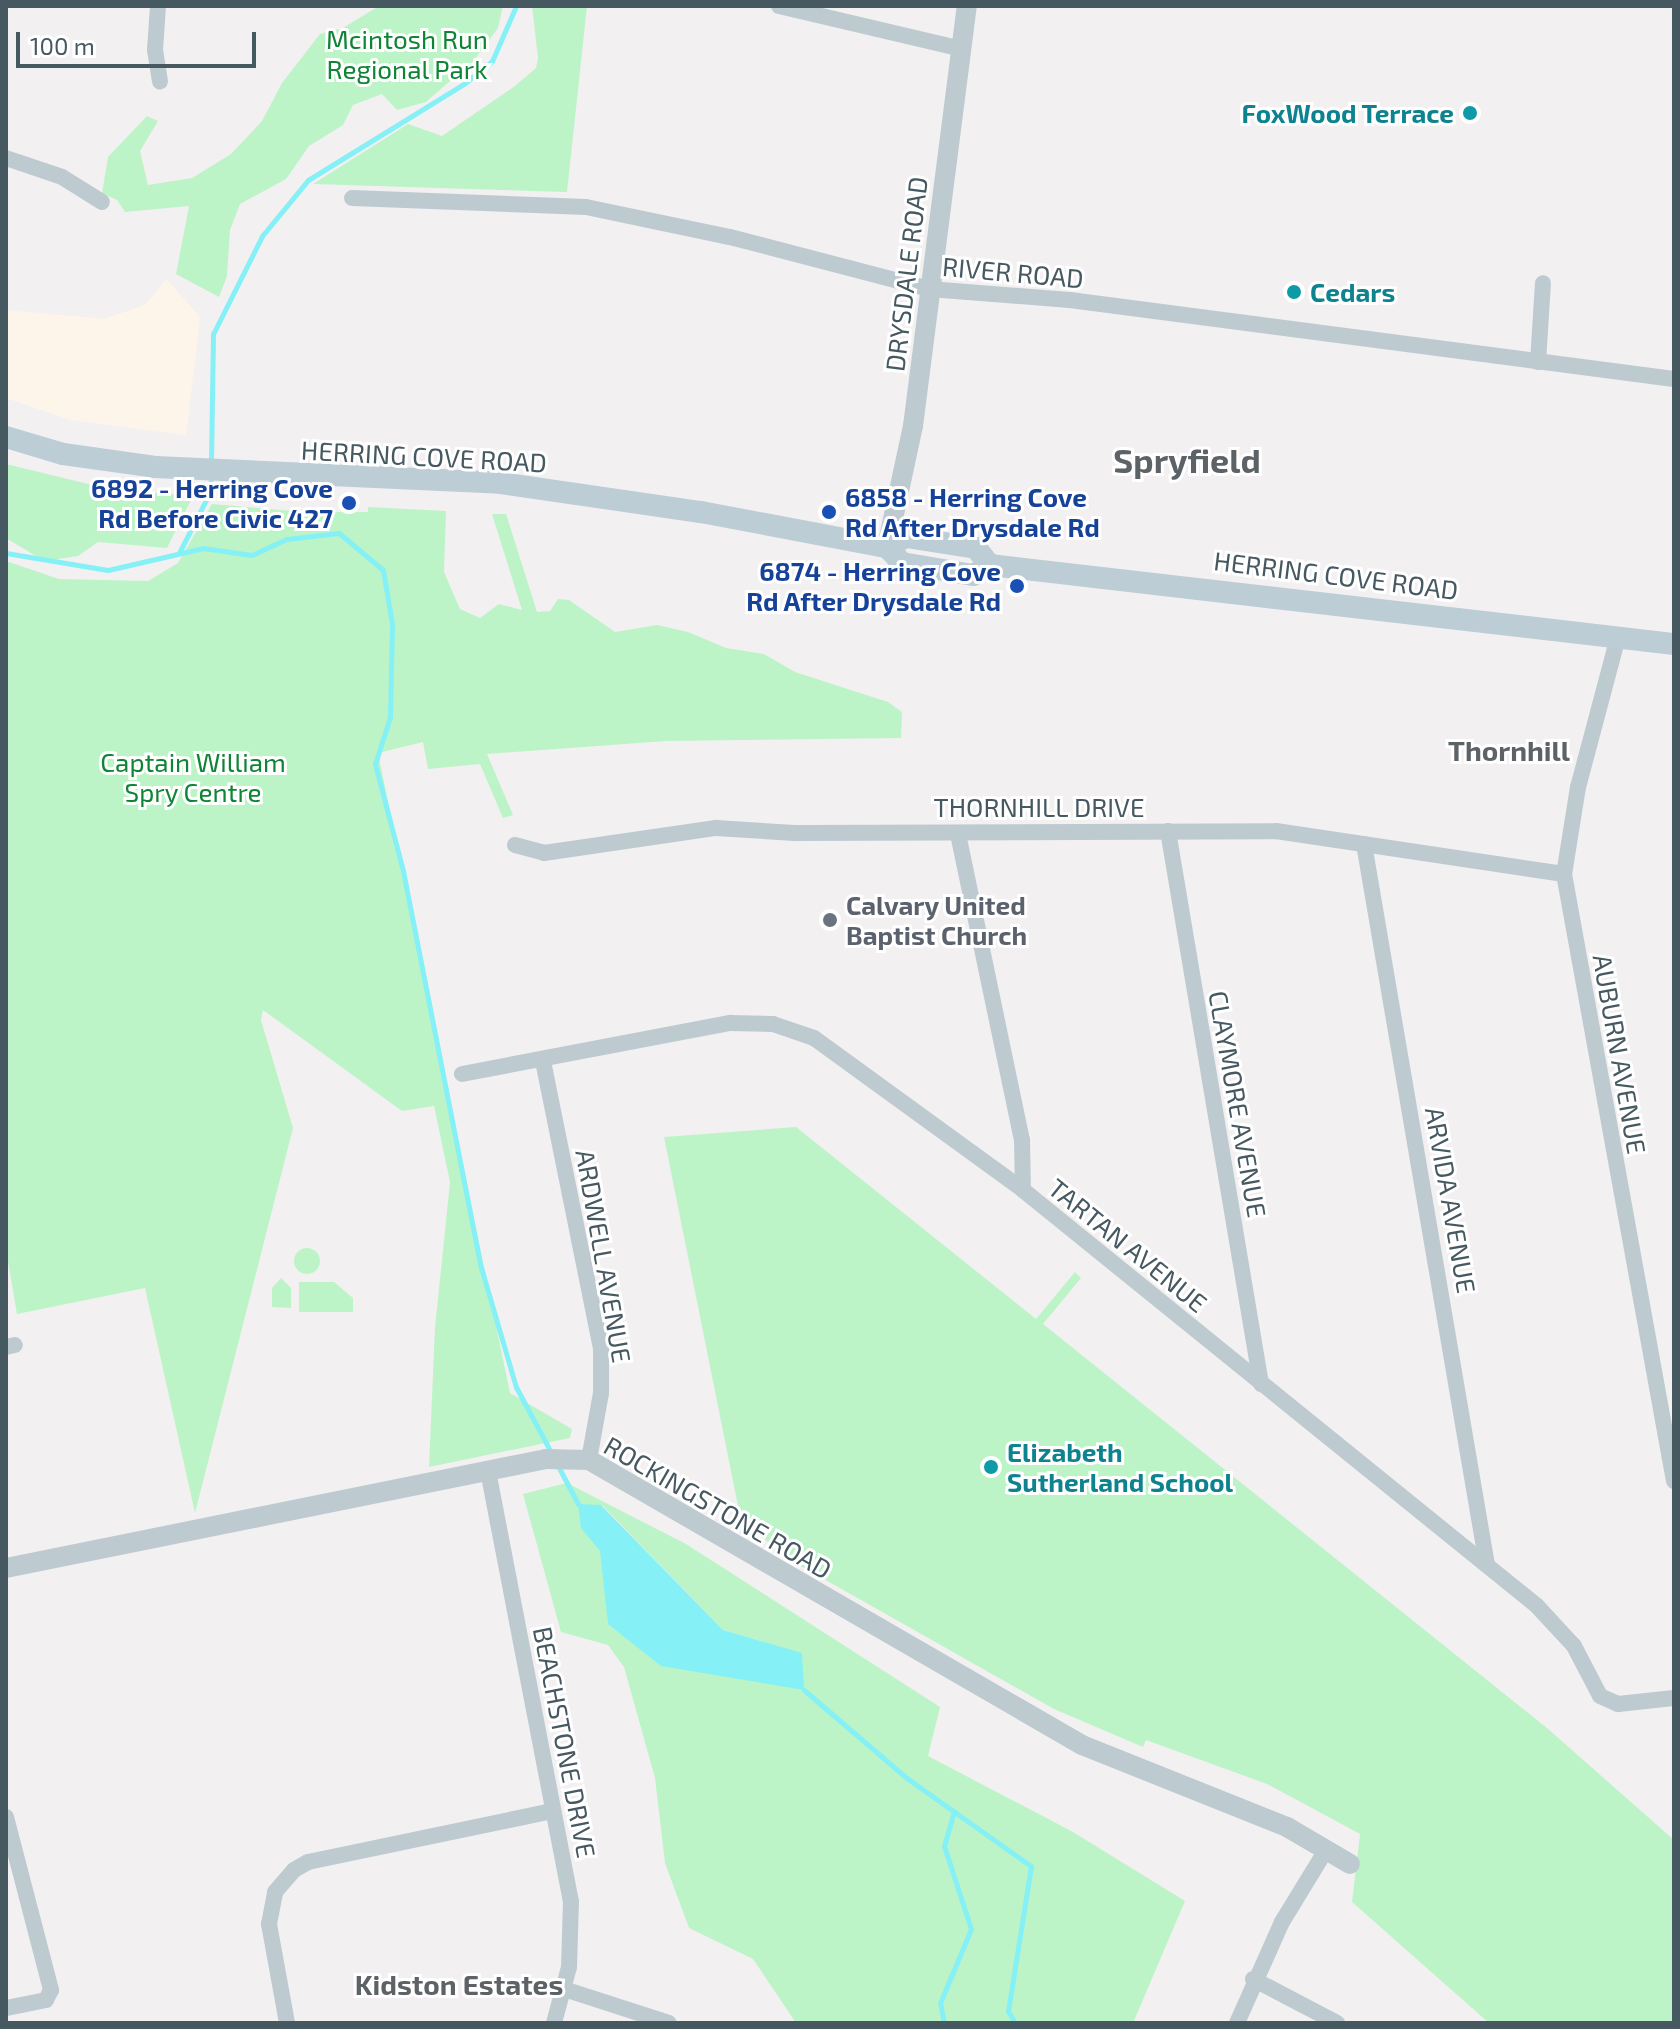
<!DOCTYPE html>
<style>
body{margin:0}
#map{position:relative;width:1680px;height:2029px;overflow:hidden;background:#f3f0f1;font-family:"Exo 2",sans-serif}
div>[style]{position:absolute}
.commercial>*{inset:0;background:#fef5ea}
.green>*{inset:0;background:#bcf4c8}
.round{border-radius:50%}
.water>*{inset:0;background:#85f0f5}
.stream>*{height:5px;margin:-2.5px;padding:0 2.5px;transform-origin:2.5px;border-radius:2.5px;background:#85f0f5}
.minor>*{height:16px;margin:-8px;padding:0 8px;transform-origin:8px;border-radius:8px;background:#bdcbd1}
.tertiary>*{height:20px;margin:-10px;padding:0 10px;transform-origin:10px;border-radius:10px;background:#bdcbd1}
.secondary>*{height:22px;margin:-11px;padding:0 11px;transform-origin:11px;border-radius:11px;background:#bccdd6}
.dots>*{width:22px;height:22px;translate:-50% -50%;box-sizing:border-box;border:4px solid #fff;border-radius:50%}
span{translate:-50% -50%;white-space:nowrap;text-align:center;line-height:1.15;-webkit-text-stroke:6px #fff;paint-order:stroke}
.park-label{font-size:26px;color:#0e8435}
.culture-label{font-size:26px;color:#0d838f;font-weight:700}
.right{translate:-100% -50%;text-align:right}
.left{translate:0 -50%;text-align:left}
.street-label{font-size:26px;color:#465860}
.transit-label{font-size:26px;color:#164399;font-weight:700}
.worship-label{font-size:26px;color:#5b616d;font-weight:700}
.neighbourhood-label{font-size:28px;color:#5c6266;font-weight:700}
.district-label{font-size:34px;color:#5c6266;font-weight:700}
.frame{position:absolute;inset:0;border:8px solid #465860;pointer-events:none}
.scale{position:absolute;left:16px;top:32px;width:240px;height:36px;box-sizing:border-box;border:4px solid #465860;border-top:0;padding-left:10px;font-size:24px;line-height:28px;white-space:nowrap;color:#465860;-webkit-text-stroke:6px #fff;paint-order:stroke}
</style>
<div id="map">
<div class="commercial">
<i style="clip-path:polygon(166px 279px,200px 317px,186px 435px,70px 420px,6px 398px,6px 310px,104px 319px,145px 305px)"></i>
</div>
<div class="green">
<i style="clip-path:polygon(379px 6px,503px 6px,498px 28px,474px 60px,426px 102px,397px 110px,382px 94px,353px 105px,343px 125px,309px 146px,286px 179px,240px 204px,230px 230px,227px 276px,219px 297px,176px 274px,189px 206px,125px 212px,117px 200px,102px 193px,108px 157px,147px 116px,158px 121px,140px 151px,148px 185px,192px 178px,231px 154px,262px 121px,282px 83px,320px 34px,343px 28px)"></i>
<i style="clip-path:polygon(532px 6px,587px 6px,567px 192px,313px 184px,408px 124px,442px 136px,515px 86px,536px 68px,538px 58px)"></i>
<i style="clip-path:polygon(6px 464px,109px 489px,193px 496px,167px 548px,98px 542px,78px 556px,44px 561px,6px 538px)"></i>
<i style="clip-path:polygon(212px 504px,304px 512px,368px 512px,368px 507px,446px 511px,444px 572px,460px 609px,480px 618px,499px 604px,522px 610px,492px 514px,506px 514px,537px 612px,550px 611px,558px 599px,569px 600px,615px 632px,657px 625px,688px 632px,726px 648px,764px 654px,795px 672px,888px 702px,902px 712px,901px 738px,666px 741px,487px 754px,513px 815px,503px 818px,480px 764px,428px 769px,423px 742px,378px 753px,510px 1393px,572px 1429px,570px 1438px,429px 1467px,435px 1328px,450px 1182px,434px 1106px,402px 1111px,263px 1010px,261px 1020px,293px 1128px,195px 1513px,145px 1288px,17px 1314px,6px 1250px,6px 561px,59px 579px,148px 581px,178px 563px)"></i>
<i style="clip-path:polygon(796px 1127px,1036px 1319px,1075px 1272px,1081px 1278px,1043px 1324px,1547px 1728px,1674px 1840px,1674px 2023px,1489px 2023px,1352px 1902px,1360px 1834px,1267px 1784px,1146px 1740px,1143px 1747px,1054px 1709px,785px 1557px,787px 1553px,742px 1526px,664px 1137px)"></i>
<i class="round" style="left:294px;top:1248px;width:26px;height:26px"></i>
<i style="clip-path:polygon(281px 1278px,291px 1288px,291px 1308px,272px 1307px,272px 1288px)"></i>
<i style="clip-path:polygon(299px 1282px,334px 1282px,353px 1298px,353px 1312px,299px 1312px)"></i>
<i style="clip-path:polygon(evenodd,567px 1483px,686px 1544px,940px 1707px,928px 1756px,1073px 1832px,1185px 1901px,1133px 2023px,796px 2023px,753px 1959px,689px 1928px,665px 1863px,655px 1778px,624px 1667px,608px 1645px,561px 1632px,523px 1494px,567px 1483px,602px 1505px,723px 1630px,801px 1653px,608px 1624px,602px 1505px)"></i>
</div>
<div class="water">
<i style="clip-path:polygon(578px 1504px,601px 1505px,723px 1630px,802px 1653px,804px 1690px,661px 1666px,608px 1624px,600px 1551px,581px 1528px)"></i>
</div>
<div class="stream">
<i style="left:211px;top:462px;width:128px;rotate:-89.1deg"></i>
<i style="left:213px;top:334px;width:110px;rotate:-63.4deg"></i>
<i style="left:262px;top:236px;width:72px;rotate:-50.6deg"></i>
<i style="left:308px;top:180px;width:185px;rotate:-31.7deg"></i>
<i style="left:465px;top:83px;width:35px;rotate:-39deg"></i>
<i style="left:492px;top:61px;width:60px;rotate:-66.4deg"></i>
<i style="left:180px;top:551px;width:66px;rotate:-63deg"></i>
<i style="left:210px;top:492px;width:16px;rotate:-86deg"></i>
<i style="left:6px;top:553px;width:103px;rotate:9.5deg"></i>
<i style="left:108px;top:570px;width:98px;rotate:-13deg"></i>
<i style="left:203px;top:548px;width:49px;rotate:8.1deg"></i>
<i style="left:252px;top:555px;width:38px;rotate:-25deg"></i>
<i style="left:287px;top:539px;width:52px;rotate:-6.6deg"></i>
<i style="left:339px;top:533px;width:57px;rotate:40.1deg"></i>
<i style="left:383px;top:570px;width:55px;rotate:80.5deg"></i>
<i style="left:392px;top:624px;width:93px;rotate:91.2deg"></i>
<i style="left:390px;top:717px;width:49px;rotate:107.7deg"></i>
<i style="left:375px;top:764px;width:111px;rotate:75.3deg"></i>
<i style="left:403px;top:871px;width:400px;rotate:78.9deg"></i>
<i style="left:480px;top:1264px;width:128px;rotate:73.7deg"></i>
<i style="left:516px;top:1387px;width:76px;rotate:61.8deg"></i>
<i style="left:558px;top:1466px;width:43px;rotate:62.2deg"></i>
<i style="left:804px;top:1690px;width:137px;rotate:40.6deg"></i>
<i style="left:908px;top:1779px;width:151px;rotate:35.3deg"></i>
<i style="left:1031px;top:1866px;width:147px;rotate:99deg"></i>
<i style="left:1008px;top:2011px;width:14px;rotate:60deg"></i>
<i style="left:944px;top:2023px;width:20px;rotate:-101deg"></i>
<i style="left:940px;top:2003px;width:80px;rotate:-67.3deg"></i>
<i style="left:971px;top:1929px;width:87px;rotate:-108deg"></i>
<i style="left:944px;top:1846px;width:36px;rotate:-74deg"></i>
</div>
<div class="minor">
<i style="left:158px;top:6px;width:44px;rotate:93.9deg"></i>
<i style="left:155px;top:50px;width:32px;rotate:81deg"></i>
<i style="left:779px;top:6px;width:188px;rotate:13.2deg"></i>
<i style="left:6px;top:158px;width:59px;rotate:18.7deg"></i>
<i style="left:62px;top:177px;width:47px;rotate:32deg"></i>
<i style="left:352px;top:198px;width:234px;rotate:2.2deg"></i>
<i style="left:586px;top:207px;width:147px;rotate:11.8deg"></i>
<i style="left:730px;top:237px;width:206px;rotate:14.6deg"></i>
<i style="left:929px;top:289px;width:141px;rotate:4.5deg"></i>
<i style="left:1070px;top:300px;width:609px;rotate:7.45deg"></i>
<i style="left:1538px;top:362px;width:79px;rotate:-86.4deg"></i>
<i style="left:1618px;top:637px;width:155px;rotate:104.9deg"></i>
<i style="left:1578px;top:787px;width:88px;rotate:99.1deg"></i>
<i style="left:1564px;top:874px;width:617px;rotate:79.73deg"></i>
<i style="left:1168px;top:831px;width:561px;rotate:80.45deg"></i>
<i style="left:958px;top:834px;width:313px;rotate:78.2deg"></i>
<i style="left:1022px;top:1140px;width:50px;rotate:88.9deg"></i>
<i style="left:1364px;top:844px;width:731px;rotate:80.32deg"></i>
<i style="left:515px;top:845px;width:30px;rotate:15deg"></i>
<i style="left:544px;top:853px;width:174px;rotate:-8.3deg"></i>
<i style="left:716px;top:828px;width:79px;rotate:3.6deg"></i>
<i style="left:795px;top:833px;width:481px;rotate:-0.2deg"></i>
<i style="left:1276px;top:831px;width:291px;rotate:8.5deg"></i>
<i style="left:543px;top:1061px;width:293px;rotate:78.6deg"></i>
<i style="left:601px;top:1348px;width:45px;rotate:90deg"></i>
<i style="left:601px;top:1393px;width:68px;rotate:100.2deg"></i>
<i style="left:462px;top:1074px;width:273px;rotate:-10.8deg"></i>
<i style="left:730px;top:1023px;width:43px;rotate:1.3deg"></i>
<i style="left:773px;top:1024px;width:43px;rotate:18.9deg"></i>
<i style="left:814px;top:1038px;width:258px;rotate:36deg"></i>
<i style="left:1023px;top:1190px;width:661px;rotate:38.98deg"></i>
<i style="left:1537px;top:1606px;width:54px;rotate:47.2deg"></i>
<i style="left:1574px;top:1646px;width:56px;rotate:62.5deg"></i>
<i style="left:1600px;top:1696px;width:20px;rotate:24deg"></i>
<i style="left:1618px;top:1704px;width:56px;rotate:-6.1deg"></i>
<i style="left:6px;top:1347px;width:9px;rotate:-13deg"></i>
<i style="left:488px;top:1471px;width:438px;rotate:79.1deg"></i>
<i style="left:571px;top:1901px;width:66px;rotate:91.7deg"></i>
<i style="left:569px;top:1967px;width:58px;rotate:105deg"></i>
<i style="left:6px;top:1817px;width:179px;rotate:75.4deg"></i>
<i style="left:51px;top:1990px;width:11px;rotate:117deg"></i>
<i style="left:46px;top:2000px;width:41px;rotate:168.7deg"></i>
<i style="left:1253px;top:1979px;width:95px;rotate:27.6deg"></i>
<i style="left:564px;top:1989px;width:110px;rotate:17.9deg"></i>
<i style="left:287px;top:2023px;width:101px;rotate:-100.3deg"></i>
<i style="left:269px;top:1924px;width:33px;rotate:-79deg"></i>
<i style="left:275px;top:1892px;width:29px;rotate:-49deg"></i>
<i style="left:294px;top:1870px;width:16px;rotate:-30deg"></i>
<i style="left:308px;top:1862px;width:250px;rotate:-11.8deg"></i>
<i style="left:1237px;top:2023px;width:111px;rotate:-66deg"></i>
<i style="left:1282px;top:1922px;width:84px;rotate:-58.6deg"></i>
</div>
<div class="tertiary">
<i style="left:887px;top:547px;width:124px;rotate:-77.9deg"></i>
<i style="left:913px;top:426px;width:423px;rotate:-82.7deg"></i>
<i style="left:6px;top:1568px;width:551px;rotate:-11.41deg"></i>
<i style="left:546px;top:1459px;width:43px;rotate:1.3deg"></i>
<i style="left:589px;top:1460px;width:569px;rotate:30.03deg"></i>
<i style="left:1082px;top:1745px;width:221px;rotate:21.8deg"></i>
<i style="left:1287px;top:1827px;width:73px;rotate:30.4deg"></i>
</div>
<div class="secondary">
<i style="left:6px;top:437px;width:59px;rotate:16.6deg"></i>
<i style="left:63px;top:454px;width:93px;rotate:8deg"></i>
<i style="left:155px;top:467px;width:346px;rotate:2.6deg"></i>
<i style="left:501px;top:483px;width:202px;rotate:8.3deg"></i>
<i style="left:701px;top:512px;width:189px;rotate:10.7deg"></i>
<i style="left:887px;top:547px;width:22px;rotate:47deg"></i>
<i style="left:902px;top:563px;width:72px;rotate:9.6deg"></i>
<i style="left:973px;top:575px;width:20px;rotate:-30deg"></i>
<i style="left:990px;top:565px;width:689px;rotate:6.59deg"></i>
<i style="left:887px;top:547px;width:21px;rotate:-28deg"></i>
<i style="left:906px;top:537px;width:71px;rotate:8.9deg"></i>
<i style="left:976px;top:548px;width:22px;rotate:51deg"></i>
</div>
<div class="dots">
<i style="left:1470px;top:113px;background:#0f9aa8"></i>
<i style="left:1294px;top:292px;background:#0f9aa8"></i>
<i style="left:349px;top:503px;background:#1a4fb4"></i>
<i style="left:829px;top:512px;background:#1a4fb4"></i>
<i style="left:1017px;top:586px;background:#1a4fb4"></i>
<i style="left:830px;top:920px;background:#6b7280"></i>
<i style="left:991px;top:1467px;background:#0f9aa8"></i>
</div>
<div class="park-label">
<span style="left:407px;top:54px">Mcintosh Run<br>Regional Park</span>
<span style="left:193px;top:777px">Captain William<br>Spry Centre</span>
</div>
<div class="culture-label">
<span class="right" style="left:1454px;top:113px">FoxWood Terrace</span>
<span class="left" style="left:1310px;top:292px">Cedars</span>
<span class="left" style="left:1007px;top:1467px">Elizabeth<br>Sutherland School</span>
</div>
<div class="street-label">
<span style="left:1013px;top:272px;rotate:5deg">RIVER ROAD</span>
<span style="left:906px;top:274px;rotate:-83deg">DRYSDALE ROAD</span>
<span style="left:424px;top:456px;rotate:3deg">HERRING COVE ROAD</span>
<span style="left:1336px;top:575px;rotate:7deg">HERRING COVE ROAD</span>
<span style="left:1039px;top:807px">THORNHILL DRIVE</span>
<span style="left:1620px;top:1054px;rotate:80deg">AUBURN AVENUE</span>
<span style="left:1238px;top:1104px;rotate:80deg">CLAYMORE AVENUE</span>
<span style="left:1451px;top:1200px;rotate:80deg">ARVIDA AVENUE</span>
<span style="left:1128px;top:1245px;rotate:39deg">TARTAN AVENUE</span>
<span style="left:604px;top:1256px;rotate:80deg">ARDWELL AVENUE</span>
<span style="left:718px;top:1507px;rotate:30deg">ROCKINGSTONE ROAD</span>
<span style="left:565px;top:1742px;rotate:79deg">BEACHSTONE DRIVE</span>
</div>
<div class="transit-label">
<span class="right" style="left:333px;top:503px">6892 - Herring Cove<br>Rd Before Civic 427</span>
<span class="left" style="left:845px;top:512px">6858 - Herring Cove<br>Rd After Drysdale Rd</span>
<span class="right" style="left:1001px;top:586px">6874 - Herring Cove<br>Rd After Drysdale Rd</span>
</div>
<div class="worship-label">
<span class="left" style="left:846px;top:920px">Calvary United<br>Baptist Church</span>
</div>
<div class="neighbourhood-label">
<span style="left:1509px;top:750px">Thornhill</span>
<span style="left:459px;top:1984px">Kidston Estates</span>
</div>
<div class="district-label">
<span style="left:1187px;top:460px">Spryfield</span>
</div>
<div class="frame"></div>
<div class="scale">100 m</div>
</div>
